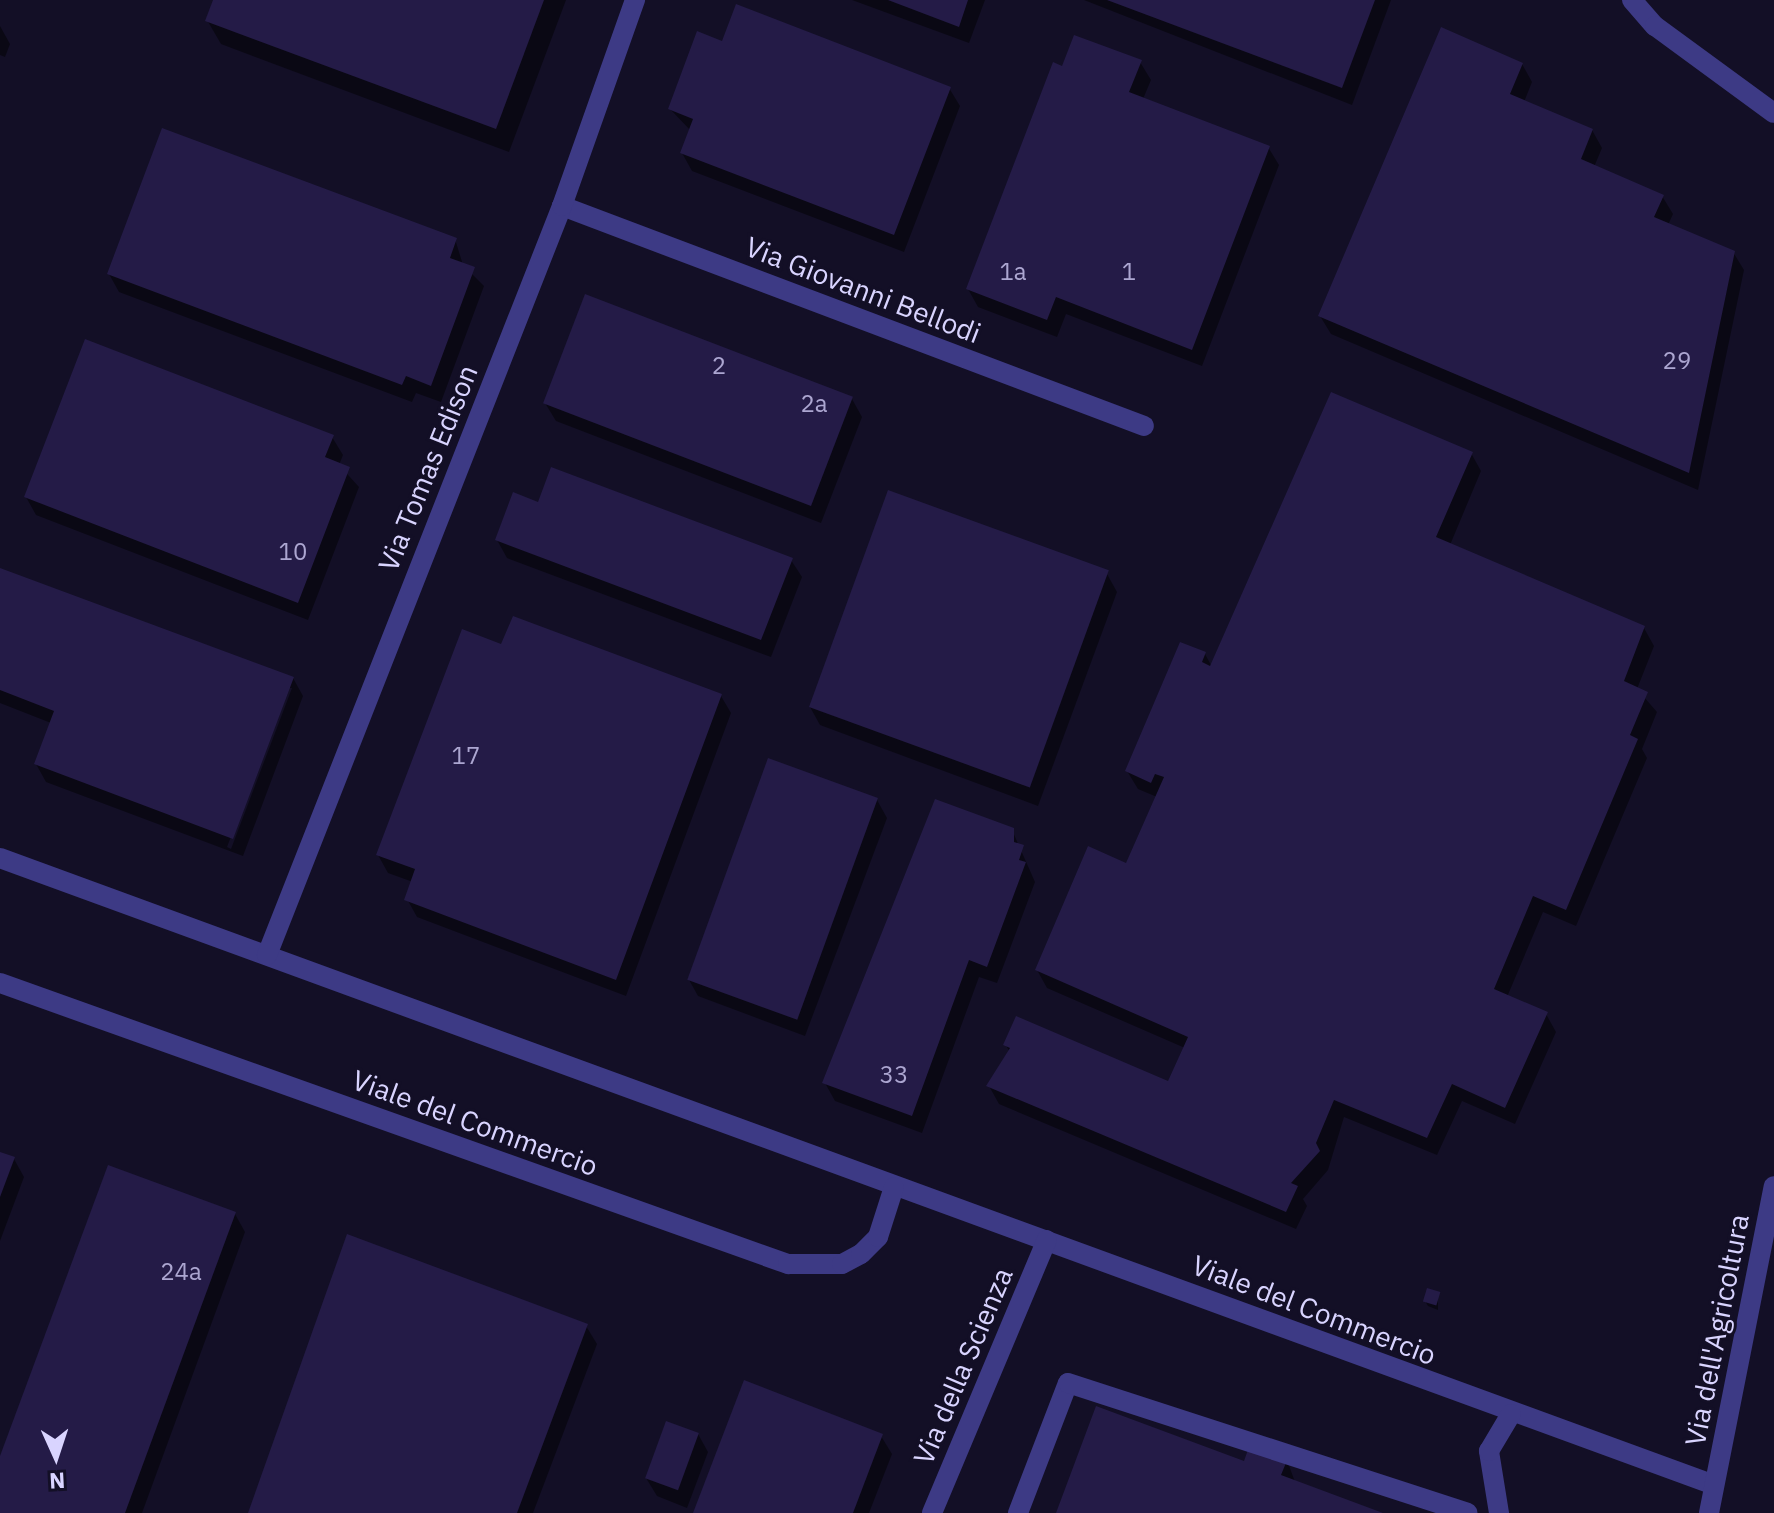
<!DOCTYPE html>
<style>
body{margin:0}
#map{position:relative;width:1774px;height:1513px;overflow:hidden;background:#130f26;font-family:"IBM Plex Sans",sans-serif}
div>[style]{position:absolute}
.shadow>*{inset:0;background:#0007}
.building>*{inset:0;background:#241b47;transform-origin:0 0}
.minor>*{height:20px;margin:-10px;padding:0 10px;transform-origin:10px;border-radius:10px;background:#3d3a85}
span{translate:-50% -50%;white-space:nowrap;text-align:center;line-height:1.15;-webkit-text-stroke:6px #130f26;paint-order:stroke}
.number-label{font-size:24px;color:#aca6d1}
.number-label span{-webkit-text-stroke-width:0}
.street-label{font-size:28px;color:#d9d4ff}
.north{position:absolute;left:16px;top:1417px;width:80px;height:80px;-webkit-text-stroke:6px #130f26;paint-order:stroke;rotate:177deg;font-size:22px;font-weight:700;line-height:32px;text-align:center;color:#d9d4ff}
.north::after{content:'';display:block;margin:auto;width:28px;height:36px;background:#d9d4ff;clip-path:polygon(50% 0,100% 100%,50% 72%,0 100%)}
</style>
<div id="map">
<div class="shadow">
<i style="clip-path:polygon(215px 0,566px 0,509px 152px,221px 44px,207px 20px)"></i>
<i style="clip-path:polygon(852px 0,985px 0,969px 43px)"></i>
<i style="clip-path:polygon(1084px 0,1391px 0,1352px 105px)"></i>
<i style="clip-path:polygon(0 26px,10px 44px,5px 57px,0 55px)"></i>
<i style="clip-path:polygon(723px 44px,949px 88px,960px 106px,904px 252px,692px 171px,682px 153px,691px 131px,670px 109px)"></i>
<i style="clip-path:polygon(1140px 62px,1151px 80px,1143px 99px,1268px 147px,1279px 165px,1202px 366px,1066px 314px,1057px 337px,978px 307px,968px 289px,1063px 69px)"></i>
<i style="clip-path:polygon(1522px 64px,1532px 82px,1524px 102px,1592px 130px,1602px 148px,1594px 167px,1662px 196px,1673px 214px,1668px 225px,1733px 252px,1744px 270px,1698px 490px,1331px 334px,1320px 316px)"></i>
<i style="clip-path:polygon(455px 239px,463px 265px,484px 286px,441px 402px,416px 393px,412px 402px,119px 292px,109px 274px)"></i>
<i style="clip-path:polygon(852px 399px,862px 417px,821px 523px,556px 421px,545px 403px)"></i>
<i style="clip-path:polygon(332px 437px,343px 455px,339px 465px,359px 487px,308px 620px,36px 515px,26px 497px)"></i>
<i style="clip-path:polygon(1471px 453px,1481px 471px,1450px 545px,1644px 628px,1654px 646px,1637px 689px,1657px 712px,1642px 749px,1647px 758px,1576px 926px,1543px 912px,1507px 997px,1546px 1014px,1556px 1032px,1515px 1124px,1462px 1101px,1437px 1155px,1344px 1117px,1328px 1170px,1303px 1199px,1307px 1206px,1296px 1229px,999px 1104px,989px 1086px,1010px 1052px,1005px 1044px,1170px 1084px,1185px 1048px,1047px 988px,1037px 970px,1128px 866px,1157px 797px,1138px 789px,1127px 771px,1205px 654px,1212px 667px)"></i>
<i style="clip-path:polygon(539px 504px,791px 560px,802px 577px,771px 657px,507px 558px,497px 540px)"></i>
<i style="clip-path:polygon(evenodd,0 570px,293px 678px,303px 696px,243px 856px,46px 782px,36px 764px,51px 723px,0 703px,0 570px,288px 688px,292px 688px,231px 849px,227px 847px,288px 688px)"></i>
<i style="clip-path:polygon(1107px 574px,1117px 592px,1038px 806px,820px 725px,810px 707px)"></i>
<i style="clip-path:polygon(503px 647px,721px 696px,731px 713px,626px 996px,417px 917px,407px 899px,413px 882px,388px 873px,378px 855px)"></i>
<i style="clip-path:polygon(877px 800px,887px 818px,805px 1036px,698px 996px,688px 978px)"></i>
<i style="clip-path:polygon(935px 802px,1012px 830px,1035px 882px,997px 983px,979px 977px,922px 1133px,835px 1101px,825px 1083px)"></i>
<i style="clip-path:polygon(0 1154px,14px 1159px,24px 1177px,0 1241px)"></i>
<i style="clip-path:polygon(235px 1214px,245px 1232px,142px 1513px,0 1513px,0 1462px)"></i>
<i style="clip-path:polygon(1438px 1294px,1438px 1310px,1428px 1306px,1425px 1301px)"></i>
<i style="clip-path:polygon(586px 1326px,597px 1344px,533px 1513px,250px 1513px)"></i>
<i style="clip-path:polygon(698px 1434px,708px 1452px,687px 1508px,657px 1496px,646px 1478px)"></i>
<i style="clip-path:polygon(881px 1436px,892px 1454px,869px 1513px,695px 1513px)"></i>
<i style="clip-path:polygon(1287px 1460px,1295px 1482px,1378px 1513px,1059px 1513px,1245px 1463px)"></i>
</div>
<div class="building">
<i style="clip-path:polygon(213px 0,544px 0,496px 129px,205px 21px)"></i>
<i style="clip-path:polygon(888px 0,968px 0,959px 27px)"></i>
<i style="clip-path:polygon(1107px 0,1375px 0,1342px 88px)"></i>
<i style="clip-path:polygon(736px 4px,951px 87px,894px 235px,680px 153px,693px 119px,668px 109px,697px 31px,722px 41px)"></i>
<i style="clip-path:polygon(1441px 27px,1523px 63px,1510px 94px,1593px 129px,1581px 159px,1664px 195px,1654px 217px,1735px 251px,1689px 473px,1318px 316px)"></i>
<i style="clip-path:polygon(1074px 35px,1142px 60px,1129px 92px,1270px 146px,1192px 350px,1056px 297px,1047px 320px,966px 289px,1053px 62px,1062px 66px)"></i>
<i style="clip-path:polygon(162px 128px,457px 238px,450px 258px,475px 267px,431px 386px,406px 376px,402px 385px,107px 274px)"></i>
<i style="left:585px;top:294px;width:287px;height:117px;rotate:21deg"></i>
<i style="clip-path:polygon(85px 339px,334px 435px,325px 457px,350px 467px,298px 603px,24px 497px)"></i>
<i style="clip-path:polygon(1331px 392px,1473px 452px,1436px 537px,1645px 626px,1624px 681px,1648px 692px,1630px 735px,1638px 739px,1566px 910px,1533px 896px,1494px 989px,1548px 1012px,1505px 1108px,1452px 1084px,1427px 1138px,1334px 1100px,1316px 1143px,1320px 1151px,1291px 1183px,1298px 1186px,1286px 1212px,986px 1086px,1010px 1048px,1003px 1045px,1016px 1016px,1168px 1081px,1188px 1037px,1035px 970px,1088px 846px,1126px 863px,1164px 777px,1155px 774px,1151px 783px,1125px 771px,1180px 642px,1206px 652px,1202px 662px,1210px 666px)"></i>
<i style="clip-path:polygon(551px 467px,793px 558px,761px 640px,495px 540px,513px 492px,538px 502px)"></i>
<i style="left:888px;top:490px;width:235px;height:231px;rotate:20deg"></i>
<i style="clip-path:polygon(0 568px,294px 677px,233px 839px,34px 764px,54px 711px,0 690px)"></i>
<i style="clip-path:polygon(513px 616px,722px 694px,616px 980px,404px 900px,415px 869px,376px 855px,462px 629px,501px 644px)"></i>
<i style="left:768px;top:758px;width:117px;height:236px;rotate:20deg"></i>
<i style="clip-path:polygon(935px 799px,1014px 828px,1014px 842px,1024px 845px,1019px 860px,1026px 862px,987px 967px,969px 960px,912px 1116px,822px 1083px)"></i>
<i style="clip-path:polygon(0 1152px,15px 1157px,0 1197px)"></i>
<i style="clip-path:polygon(108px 1165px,236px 1212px,125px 1513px,0 1513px,0 1456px)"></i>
<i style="clip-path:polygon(347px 1234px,588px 1324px,517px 1513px,248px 1513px)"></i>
<i style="left:1427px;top:1288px;width:14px;height:14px;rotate:17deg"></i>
<i style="clip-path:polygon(744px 1380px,883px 1434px,853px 1513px,693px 1513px)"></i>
<i style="clip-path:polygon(1096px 1406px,1244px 1461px,1250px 1444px,1288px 1458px,1281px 1475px,1383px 1513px,1056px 1513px)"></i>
<i style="left:666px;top:1421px;width:35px;height:61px;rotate:20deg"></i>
</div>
<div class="minor">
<i style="left:1632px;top:0;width:35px;rotate:49deg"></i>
<i style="left:1655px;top:26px;width:147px;rotate:36.2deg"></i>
<i style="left:562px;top:206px;width:622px;rotate:20.71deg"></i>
<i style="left:0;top:858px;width:1825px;rotate:20.09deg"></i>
<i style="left:267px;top:955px;width:805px;rotate:-68.5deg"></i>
<i style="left:562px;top:206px;width:219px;rotate:-70.5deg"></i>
<i style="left:0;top:983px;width:837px;rotate:19.63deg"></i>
<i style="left:788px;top:1264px;width:54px"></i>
<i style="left:842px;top:1264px;width:21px;rotate:-28deg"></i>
<i style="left:861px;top:1254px;width:24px;rotate:-45deg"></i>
<i style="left:878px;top:1237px;width:52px;rotate:-72.3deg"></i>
<i style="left:932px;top:1513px;width:296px;rotate:-67.2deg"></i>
<i style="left:1018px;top:1513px;width:139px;rotate:-69deg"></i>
<i style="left:1068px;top:1383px;width:420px;rotate:18deg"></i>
<i style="left:1499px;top:1513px;width:63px;rotate:-99.2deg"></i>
<i style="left:1489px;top:1451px;width:43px;rotate:-59.3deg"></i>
<i style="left:1709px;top:1513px;width:333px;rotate:-78.8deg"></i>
</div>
<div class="number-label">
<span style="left:1013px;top:272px">1a</span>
<span style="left:1129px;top:272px">1</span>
<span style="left:1677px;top:361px">29</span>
<span style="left:719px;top:366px">2</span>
<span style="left:814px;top:404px">2a</span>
<span style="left:293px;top:552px">10</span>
<span style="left:466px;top:756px">17</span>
<span style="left:894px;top:1075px">33</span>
<span style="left:181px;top:1272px">24a</span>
</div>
<div class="street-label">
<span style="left:863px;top:290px;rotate:21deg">Via Giovanni Bellodi</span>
<span style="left:428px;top:468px;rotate:-68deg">Via Tomas Edison</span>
<span style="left:475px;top:1123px;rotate:20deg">Viale del Commercio</span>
<span style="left:1314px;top:1310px;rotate:21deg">Viale del Commercio</span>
<span style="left:1717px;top:1330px;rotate:-79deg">Via dell'Agricoltura</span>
<span style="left:963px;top:1366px;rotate:-67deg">Via della Scienza</span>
</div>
<div class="north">N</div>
</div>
